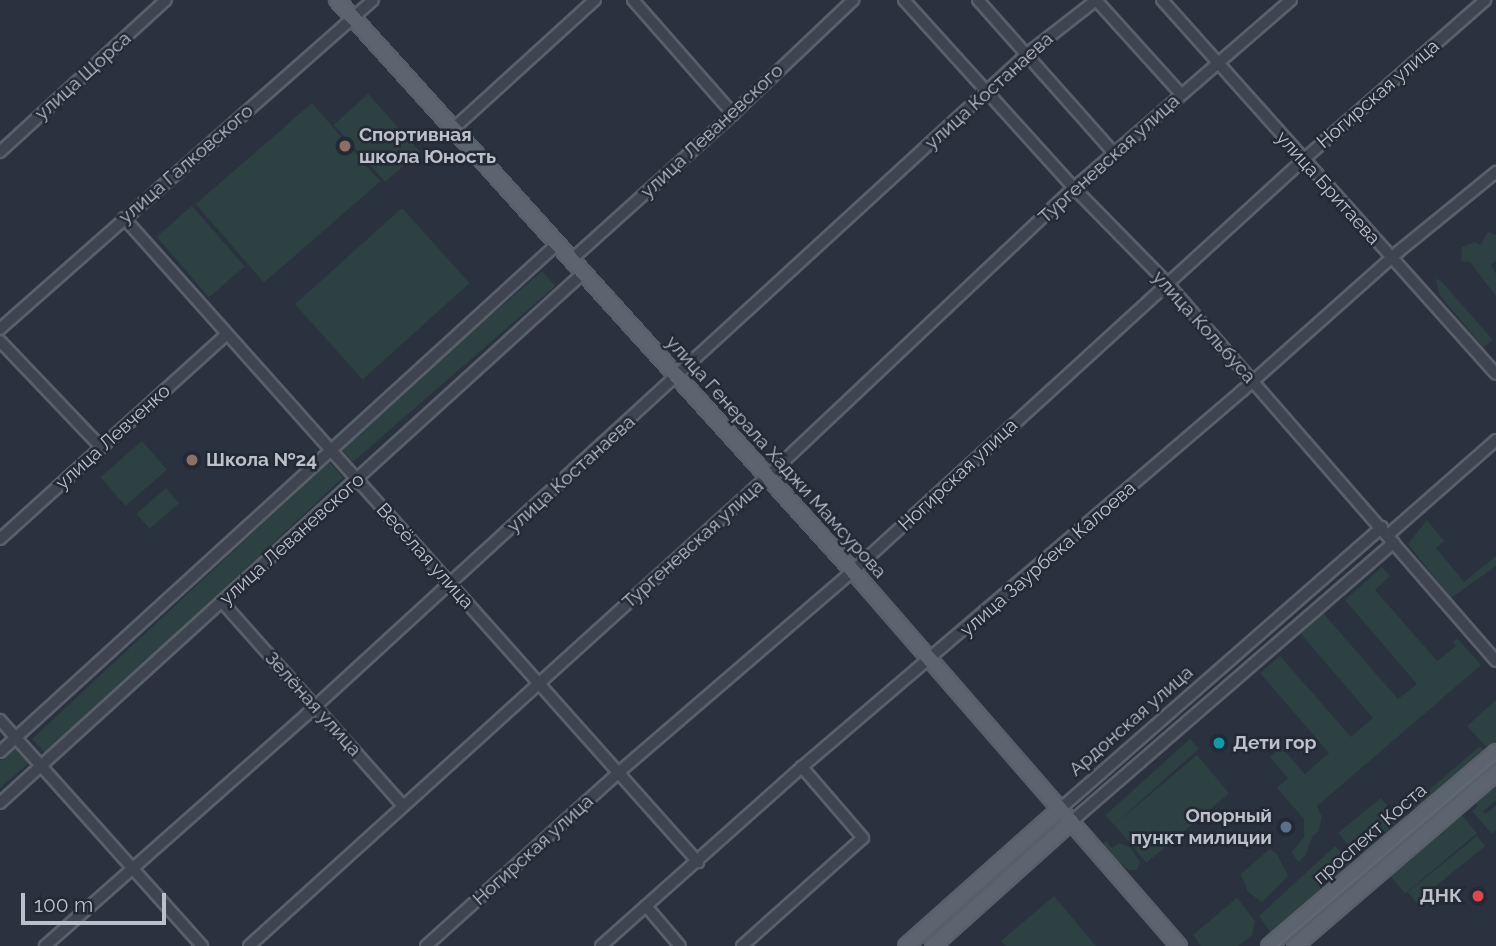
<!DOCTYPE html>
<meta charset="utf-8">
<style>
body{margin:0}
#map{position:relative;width:1496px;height:946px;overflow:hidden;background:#2a3240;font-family:Raleway,sans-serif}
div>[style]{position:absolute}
.green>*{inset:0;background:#2d4042;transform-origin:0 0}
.roads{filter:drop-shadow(2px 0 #59606b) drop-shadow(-2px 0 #59606b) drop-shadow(0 2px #59606b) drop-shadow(0 -2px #59606b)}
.minor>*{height:10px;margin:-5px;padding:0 5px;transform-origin:5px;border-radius:5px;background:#3e4550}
.major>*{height:14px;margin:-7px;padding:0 7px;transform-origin:7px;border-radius:7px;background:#5c6470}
.tram>*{height:2px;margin:-1px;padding:0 1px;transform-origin:1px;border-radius:1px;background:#616977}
.dots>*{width:19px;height:19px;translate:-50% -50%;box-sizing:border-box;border:4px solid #232a36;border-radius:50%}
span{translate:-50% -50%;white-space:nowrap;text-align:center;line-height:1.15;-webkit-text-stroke:5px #232a36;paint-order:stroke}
.street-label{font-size:19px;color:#bbc0ca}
.poi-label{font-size:19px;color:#bbc0ca;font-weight:700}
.left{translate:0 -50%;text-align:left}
.right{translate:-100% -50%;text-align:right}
.scale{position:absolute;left:21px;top:893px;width:145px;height:32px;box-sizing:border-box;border:4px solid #bbc0ca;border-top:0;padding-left:9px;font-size:21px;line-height:24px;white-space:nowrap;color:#bbc0ca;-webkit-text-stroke:5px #232a36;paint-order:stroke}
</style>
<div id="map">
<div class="green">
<i style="left:368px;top:94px;width:77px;height:46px;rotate:48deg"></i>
<i style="left:312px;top:103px;width:104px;height:154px;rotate:49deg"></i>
<i style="left:192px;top:206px;width:80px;height:47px;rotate:49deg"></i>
<i style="left:402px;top:208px;width:101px;height:144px;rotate:48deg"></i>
<i style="clip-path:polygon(1488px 232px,1496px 235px,1496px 261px,1491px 265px,1496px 274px,1496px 296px,1470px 262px,1461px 261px,1462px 247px,1475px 242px,1480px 245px)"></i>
<i style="left:542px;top:271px;width:20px;height:268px;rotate:49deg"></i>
<i style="clip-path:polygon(1436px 278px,1443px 283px,1493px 340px,1483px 347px,1439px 294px)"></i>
<i style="left:142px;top:441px;width:38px;height:55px;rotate:49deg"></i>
<i style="left:329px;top:462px;width:21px;height:406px;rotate:47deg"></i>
<i style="left:166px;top:488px;width:20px;height:39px;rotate:49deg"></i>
<i style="clip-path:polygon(1427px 520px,1444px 541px,1436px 548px,1464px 582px,1496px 556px,1496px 566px,1451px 598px,1408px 544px)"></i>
<i style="clip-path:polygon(1382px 567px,1390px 576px,1375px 590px,1437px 661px,1456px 646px,1453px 642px,1457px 638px,1481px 665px,1317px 806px,1322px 817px,1319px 831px,1313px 835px,1305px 856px,1298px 862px,1292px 852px,1304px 837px,1304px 819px,1277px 788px,1288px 778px,1270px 757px,1281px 747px,1305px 774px,1329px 753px,1260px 673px,1280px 656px,1351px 737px,1373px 718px,1300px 633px,1323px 613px,1398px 699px,1417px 684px,1345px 600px)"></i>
<i style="clip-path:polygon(1496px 700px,1496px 748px,1491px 752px,1467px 726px)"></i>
<i style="left:1190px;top:739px;width:13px;height:114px;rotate:48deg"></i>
<i style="left:1480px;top:746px;width:11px;height:90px;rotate:49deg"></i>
<i style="clip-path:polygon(15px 747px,29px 763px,0 788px,0 761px)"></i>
<i style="left:1197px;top:755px;width:50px;height:108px;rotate:50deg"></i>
<i style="clip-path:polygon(1496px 783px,1496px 800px,1483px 811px,1486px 814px,1496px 805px,1496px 830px,1492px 834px,1472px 811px,1478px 806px,1474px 801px)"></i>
<i style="clip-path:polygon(1381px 798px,1396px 817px,1403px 811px,1411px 820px,1362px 861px,1338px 833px)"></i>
<i style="left:1461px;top:814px;width:25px;height:94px;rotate:50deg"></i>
<i style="left:1477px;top:836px;width:13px;height:89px;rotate:51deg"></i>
<i style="clip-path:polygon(1106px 841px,1112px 848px,1119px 843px,1130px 847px,1140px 862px,1137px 870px,1129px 870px,1116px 860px,1102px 844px)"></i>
<i style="clip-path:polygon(1335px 846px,1355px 868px,1273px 935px,1259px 916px)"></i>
<i style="clip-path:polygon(1270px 849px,1277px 854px,1288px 876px,1262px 902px,1248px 892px,1241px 874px)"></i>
<i style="clip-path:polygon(1054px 896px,1096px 946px,1006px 946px,1001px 941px)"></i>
<i style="clip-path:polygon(1237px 898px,1255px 921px,1252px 935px,1238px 946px,1201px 946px,1193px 935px)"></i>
</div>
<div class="roads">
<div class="minor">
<i style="left:633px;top:0;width:152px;rotate:48.7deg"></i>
<i style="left:904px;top:0;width:253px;rotate:47.9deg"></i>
<i style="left:1074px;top:188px;width:133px;rotate:45.6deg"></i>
<i style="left:1167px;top:283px;width:501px;rotate:48.96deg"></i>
<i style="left:978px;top:0;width:205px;rotate:48.4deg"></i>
<i style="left:1096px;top:0;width:127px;rotate:47.9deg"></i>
<i style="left:1162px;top:0;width:501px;rotate:48.23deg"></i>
<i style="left:453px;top:129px;width:192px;rotate:-42.3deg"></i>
<i style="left:0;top:152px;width:225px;rotate:-42.5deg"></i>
<i style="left:124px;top:218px;width:863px;rotate:48.29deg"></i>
<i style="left:571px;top:260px;width:218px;rotate:-42deg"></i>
<i style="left:733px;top:114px;width:166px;rotate:-43.5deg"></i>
<i style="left:0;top:329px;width:497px;rotate:-41.4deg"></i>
<i style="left:0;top:341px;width:146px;rotate:46.4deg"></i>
<i style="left:1388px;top:535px;width:144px;rotate:-41.3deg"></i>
<i style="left:0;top:539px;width:304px;rotate:-42.1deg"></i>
<i style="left:223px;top:603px;width:271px;rotate:48.4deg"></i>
<i style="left:0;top:720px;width:303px;rotate:48.2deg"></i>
<i style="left:0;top:752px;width:752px;rotate:-42.36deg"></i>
<i style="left:0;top:803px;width:788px;rotate:-42.27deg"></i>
<i style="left:1060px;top:809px;width:428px;rotate:-41.2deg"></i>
<i style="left:1071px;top:822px;width:427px;rotate:-40.9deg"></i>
<i style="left:646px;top:906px;width:52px;rotate:49.6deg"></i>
<i style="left:45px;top:946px;width:349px;rotate:-41.5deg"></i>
<i style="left:306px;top:715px;width:978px;rotate:-42.51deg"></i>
<i style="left:1027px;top:54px;width:88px;rotate:-38deg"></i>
<i style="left:249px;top:946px;width:700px;rotate:-42.16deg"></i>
<i style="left:768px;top:476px;width:420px;rotate:-43.3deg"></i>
<i style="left:1074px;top:188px;width:287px;rotate:-40.9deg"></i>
<i style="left:426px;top:946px;width:258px;rotate:-42deg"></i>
<i style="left:618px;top:773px;width:310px;rotate:-40.7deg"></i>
<i style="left:853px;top:571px;width:608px;rotate:-42.4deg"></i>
<i style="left:1302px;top:161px;width:244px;rotate:-41.3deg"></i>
<i style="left:601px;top:946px;width:269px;rotate:-41.7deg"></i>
<i style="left:802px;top:767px;width:579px;rotate:-40.52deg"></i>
<i style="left:1242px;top:391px;width:209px;rotate:-41.7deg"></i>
<i style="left:1398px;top:252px;width:127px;rotate:-39.2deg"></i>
<i style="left:742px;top:946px;width:162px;rotate:-41.8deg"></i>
<i style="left:863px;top:838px;width:94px;rotate:-130.7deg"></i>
</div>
<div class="major">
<i style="left:337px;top:0;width:770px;rotate:47.9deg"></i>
<i style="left:853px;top:571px;width:497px;rotate:49deg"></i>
<i style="left:906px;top:946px;width:206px;rotate:-41.7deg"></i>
<i style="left:933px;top:946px;width:186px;rotate:-41.9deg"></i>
<i style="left:1269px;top:946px;width:299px;rotate:-40.5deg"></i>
<i style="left:1295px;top:946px;width:265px;rotate:-40.7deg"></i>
</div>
</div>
<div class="tram">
<i style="left:1278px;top:946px;width:287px;rotate:-40.6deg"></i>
</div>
<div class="dots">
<i style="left:345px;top:146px;background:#8d6e63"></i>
<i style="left:192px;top:460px;background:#8d6e63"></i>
<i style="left:1219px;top:743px;background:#0f9aa8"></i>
<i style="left:1286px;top:827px;background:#5c6f8a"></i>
<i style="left:1478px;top:896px;background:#e0444e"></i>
</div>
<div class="street-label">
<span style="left:83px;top:76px;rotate:-42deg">улица Щорса</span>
<span style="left:989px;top:91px;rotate:-42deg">улица Костанаева</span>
<span style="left:1378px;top:94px;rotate:-41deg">Ногирская улица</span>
<span style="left:712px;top:131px;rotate:-43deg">улица Леваневского</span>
<span style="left:1109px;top:159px;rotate:-42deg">Тургеневская улица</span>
<span style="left:186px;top:164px;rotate:-41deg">улица Галковского</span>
<span style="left:1328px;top:188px;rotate:48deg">улица Бритаева</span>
<span style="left:1204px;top:327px;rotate:48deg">улица Кольбуса</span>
<span style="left:113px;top:437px;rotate:-42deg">улица Левченко</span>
<span style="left:776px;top:457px;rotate:48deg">улица Генерала Хаджи Мамсурова</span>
<span style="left:571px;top:474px;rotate:-42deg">улица Костанаева</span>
<span style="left:958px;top:475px;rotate:-43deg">Ногирская улица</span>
<span style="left:292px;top:539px;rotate:-42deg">улица Леваневского</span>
<span style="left:693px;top:544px;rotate:-42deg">Тургеневская улица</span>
<span style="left:425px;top:556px;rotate:48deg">Весёлая улица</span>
<span style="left:1048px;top:559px;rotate:-41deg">улица Заурбека Калоева</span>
<span style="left:313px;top:704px;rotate:48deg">Зелёная улица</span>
<span style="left:1131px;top:721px;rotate:-41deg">Ардонская улица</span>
<span style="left:1370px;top:834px;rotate:-41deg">проспект Коста</span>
<span style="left:533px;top:850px;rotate:-42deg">Ногирская улица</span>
</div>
<div class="poi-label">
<span class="left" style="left:359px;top:146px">Спортивная<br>школа Юность</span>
<span class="left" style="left:206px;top:460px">Школа №24</span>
<span class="left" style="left:1233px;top:743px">Дети гор</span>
<span class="right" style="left:1272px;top:827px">Опорный<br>пункт милиции</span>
<span class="right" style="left:1462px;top:896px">ДНК</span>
</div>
<div class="scale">100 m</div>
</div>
